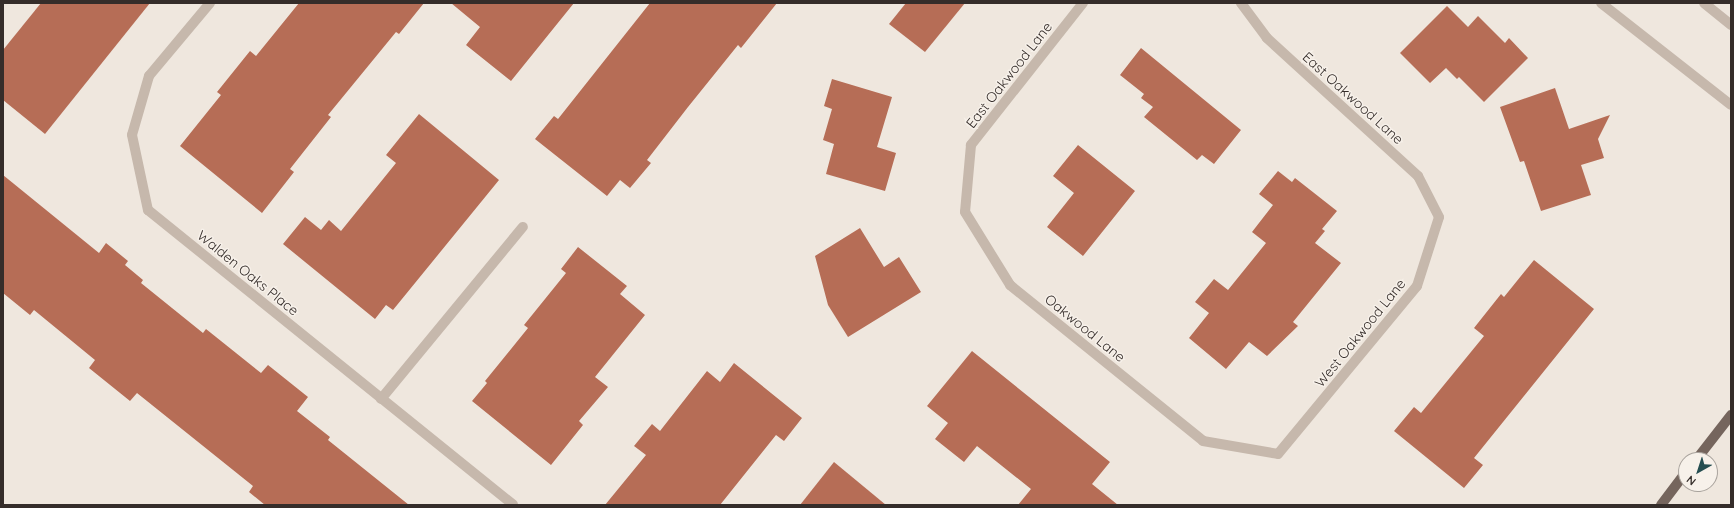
<!DOCTYPE html>
<style>
body{margin:0}
#map{position:relative;width:1734px;height:508px;overflow:hidden;background:#efe7de;font-family:Quicksand,sans-serif}
div>[style]{position:absolute}
.building>*{inset:0;background:#b66d56}
.minor>*{height:10px;margin:-5px;padding:0 5px;transform-origin:5px;border-radius:5px;background:#c6b8ac}
.primary>*{height:10px;margin:-5px;padding:0 5px;transform-origin:5px;border-radius:5px;background:#75655d}
span{translate:-50% -50%;white-space:nowrap;text-align:center;line-height:1.15;-webkit-text-stroke:3px #f7f1ea;paint-order:stroke}
.street-label{font-size:14px;color:#352d2a}
.frame{position:absolute;inset:0;border:4px solid #352d2a;pointer-events:none}
.north{position:absolute;left:1678px;top:452px;width:40px;height:40px;box-sizing:border-box;background:#f7f1ea;border:1px solid #a9a39d;border-radius:50%;rotate:219deg;font-size:11px;font-weight:700;line-height:16px;text-align:center;color:#352d2a}
.north::after{content:'';display:block;margin:auto;width:14px;height:18px;background:#254e51;clip-path:polygon(50% 0,100% 100%,50% 72%,0 100%)}
</style>
<div id="map">
<div class="building">
<i style="clip-path:polygon(41px 3px,150px 3px,45px 134px,3px 100px,3px 50px)"></i>
<i style="clip-path:polygon(299px 3px,424px 3px,399px 34px,396px 32px,328px 115px,331px 117px,290px 169px,294px 172px,262px 213px,180px 146px,221px 95px,217px 92px,250px 51px,256px 56px)"></i>
<i style="clip-path:polygon(451px 3px,574px 3px,511px 81px,466px 45px,480px 27px)"></i>
<i style="clip-path:polygon(650px 3px,777px 3px,741px 48px,738px 45px,688px 107px,647px 160px,651px 163px,630px 188px,620px 180px,607px 196px,535px 139px,554px 116px,558px 119px)"></i>
<i style="clip-path:polygon(906px 3px,965px 3px,925px 52px,889px 24px)"></i>
<i style="clip-path:polygon(1447px 6px,1468px 27px,1478px 16px,1505px 43px,1509px 38px,1528px 58px,1484px 102px,1459px 77px,1457px 79px,1446px 68px,1430px 83px,1400px 53px)"></i>
<i style="clip-path:polygon(1141px 48px,1241px 130px,1214px 164px,1202px 155px,1197px 160px,1144px 117px,1153px 107px,1141px 98px,1144px 94px,1120px 75px)"></i>
<i style="clip-path:polygon(832px 79px,892px 97px,877px 147px,896px 153px,885px 191px,826px 174px,834px 144px,823px 140px,832px 109px,824px 106px)"></i>
<i style="clip-path:polygon(1555px 88px,1569px 129px,1610px 115px,1598px 139px,1604px 158px,1581px 165px,1591px 195px,1541px 211px,1524px 161px,1520px 162px,1500px 107px)"></i>
<i style="clip-path:polygon(419px 114px,499px 180px,393px 310px,386px 305px,375px 319px,283px 244px,305px 217px,321px 230px,329px 220px,341px 231px,396px 163px,386px 155px)"></i>
<i style="clip-path:polygon(1078px 145px,1135px 191px,1083px 256px,1047px 227px,1074px 193px,1053px 176px)"></i>
<i style="clip-path:polygon(1278px 171px,1292px 182px,1295px 178px,1337px 211px,1322px 229px,1325px 231px,1315px 243px,1341px 263px,1293px 322px,1298px 326px,1267px 356px,1249px 342px,1226px 369px,1189px 338px,1209px 313px,1195px 302px,1214px 279px,1228px 290px,1266px 243px,1252px 232px,1273px 205px,1259px 194px)"></i>
<i style="clip-path:polygon(3px 175px,99px 253px,106px 243px,128px 261px,125px 265px,143px 280px,141px 283px,203px 333px,206px 329px,261px 373px,268px 365px,308px 397px,297px 411px,330px 437px,328px 440px,409px 505px,265px 505px,249px 492px,253px 486px,137px 393px,130px 401px,89px 368px,95px 360px,34px 310px,30px 315px,3px 293px)"></i>
<i style="clip-path:polygon(860px 228px,884px 267px,899px 257px,921px 292px,848px 337px,828px 305px,815px 256px)"></i>
<i style="clip-path:polygon(578px 247px,627px 286px,620px 294px,645px 315px,595px 377px,608px 387px,579px 421px,583px 425px,551px 465px,472px 401px,487px 383px,485px 381px,528px 328px,524px 325px,566px 273px,561px 269px)"></i>
<i style="clip-path:polygon(1534px 260px,1594px 309px,1474px 458px,1483px 465px,1464px 488px,1394px 431px,1414px 407px,1421px 413px,1484px 336px,1474px 328px,1501px 294px,1504px 297px)"></i>
<i style="clip-path:polygon(972px 351px,1110px 462px,1092px 484px,1118px 505px,1018px 505px,1031px 489px,977px 446px,964px 462px,935px 439px,948px 423px,927px 406px)"></i>
<i style="clip-path:polygon(734px 363px,802px 418px,784px 441px,776px 435px,720px 505px,605px 505px,646px 455px,634px 446px,652px 424px,660px 431px,707px 371px,720px 382px)"></i>
<i style="clip-path:polygon(834px 462px,886px 505px,800px 505px)"></i>
</div>
<div class="minor">
<i style="left:210px;top:3px;width:95px;rotate:129.9deg"></i>
<i style="left:149px;top:76px;width:61px;rotate:106.1deg"></i>
<i style="left:132px;top:135px;width:77px;rotate:78deg"></i>
<i style="left:148px;top:210px;width:469px;rotate:38.9deg"></i>
<i style="left:1083px;top:3px;width:181px;rotate:128.3deg"></i>
<i style="left:971px;top:145px;width:67px;rotate:95.1deg"></i>
<i style="left:965px;top:212px;width:86px;rotate:58.3deg"></i>
<i style="left:1010px;top:285px;width:248px;rotate:38.9deg"></i>
<i style="left:1203px;top:441px;width:76px;rotate:9.8deg"></i>
<i style="left:1278px;top:454px;width:218px;rotate:-50.4deg"></i>
<i style="left:1417px;top:286px;width:72px;rotate:-72.3deg"></i>
<i style="left:1439px;top:217px;width:46px;rotate:-117.1deg"></i>
<i style="left:1418px;top:176px;width:205px;rotate:-137.6deg"></i>
<i style="left:1267px;top:38px;width:44px;rotate:-126.6deg"></i>
<i style="left:1601px;top:3px;width:165px;rotate:38.1deg"></i>
<i style="left:1704px;top:3px;width:35px;rotate:39deg"></i>
<i style="left:381px;top:399px;width:223px;rotate:-50.5deg"></i>
</div>
<div class="primary">
<i style="left:1696px;top:460px;width:57px;rotate:-52.1deg"></i>
<i style="left:1661px;top:505px;width:41px;rotate:-52.9deg"></i>
</div>
<div class="street-label">
<span style="left:1009px;top:75px;rotate:-52deg">East Oakwood Lane</span>
<span style="left:1353px;top:98px;rotate:42deg">East Oakwood Lane</span>
<span style="left:248px;top:273px;rotate:39deg">Walden Oaks Place</span>
<span style="left:1085px;top:328px;rotate:39deg">Oakwood Lane</span>
<span style="left:1360px;top:333px;rotate:-51deg">West Oakwood Lane</span>
</div>
<div class="frame"></div>
<div class="north">N</div>
</div>
